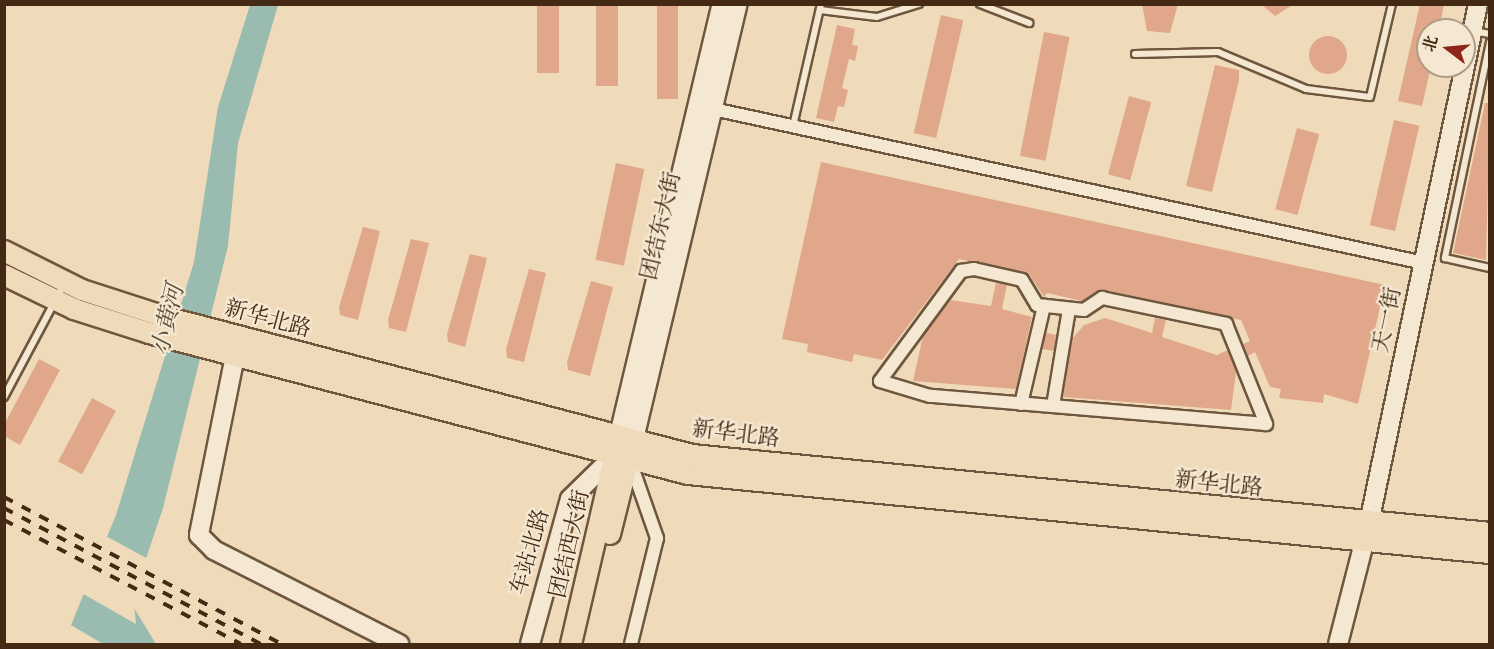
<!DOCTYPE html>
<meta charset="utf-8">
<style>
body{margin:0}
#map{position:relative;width:1494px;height:649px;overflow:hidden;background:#efdbb9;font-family:Alegreya,"Noto Serif SC",serif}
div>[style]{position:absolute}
.water>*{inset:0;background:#9abbaf}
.pier>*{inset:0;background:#efdbb9}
.building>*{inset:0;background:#e0a78b;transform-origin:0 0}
.round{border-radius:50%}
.roads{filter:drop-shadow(2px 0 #6f563e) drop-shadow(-2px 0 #6f563e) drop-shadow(0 2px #6f563e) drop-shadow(0 -2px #6f563e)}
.lane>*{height:6px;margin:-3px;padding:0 3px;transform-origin:3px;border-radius:3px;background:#f5e8d2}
.street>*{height:12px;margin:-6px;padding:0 6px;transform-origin:6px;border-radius:6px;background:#f5e8d2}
.secondary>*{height:18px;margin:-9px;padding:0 9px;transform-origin:9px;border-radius:9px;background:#f5e8d2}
.primary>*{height:20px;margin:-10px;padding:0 10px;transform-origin:10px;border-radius:10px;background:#efdbb9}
.rail>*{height:4px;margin-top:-2px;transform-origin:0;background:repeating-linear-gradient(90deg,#442a15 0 10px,transparent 0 20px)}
span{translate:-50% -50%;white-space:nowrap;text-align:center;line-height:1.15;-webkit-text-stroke:4.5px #f5e8d2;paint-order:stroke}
.street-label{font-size:22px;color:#442a15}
.water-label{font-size:24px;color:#5a4e3c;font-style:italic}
.frame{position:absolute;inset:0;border:6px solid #442a15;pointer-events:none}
.north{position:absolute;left:1416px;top:18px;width:60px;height:60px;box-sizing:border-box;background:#f5e8d2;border:2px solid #ae9c86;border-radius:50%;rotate:286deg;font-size:16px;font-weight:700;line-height:24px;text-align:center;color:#442a15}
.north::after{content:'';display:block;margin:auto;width:21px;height:27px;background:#8f2418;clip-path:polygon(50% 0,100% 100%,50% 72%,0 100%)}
</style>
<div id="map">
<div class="water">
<i style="clip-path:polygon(250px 5px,278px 5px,238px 143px,228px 246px,163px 508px,131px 603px,156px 644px,103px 644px,71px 625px,116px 515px,194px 262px,218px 107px)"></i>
</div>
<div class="pier">
<i style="clip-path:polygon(104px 535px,150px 560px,134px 603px,136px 624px,78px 591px)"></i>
</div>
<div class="building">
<i style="left:537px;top:4px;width:22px;height:69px"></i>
<i style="left:596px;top:4px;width:22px;height:82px"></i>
<i style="left:657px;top:4px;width:21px;height:95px"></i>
<i style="clip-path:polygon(1142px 4px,1178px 4px,1170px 33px,1147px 31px)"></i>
<i style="clip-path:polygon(1261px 4px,1294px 4px,1275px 16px)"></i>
<i style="clip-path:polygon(1420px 4px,1444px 4px,1439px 30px,1428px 30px,1431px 66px,1422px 106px,1398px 101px)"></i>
<i style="left:941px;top:15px;width:23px;height:121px;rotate:13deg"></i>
<i style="clip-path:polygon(837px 25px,855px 29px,852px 45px,858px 46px,855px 61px,849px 59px,842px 88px,848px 90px,844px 107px,838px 106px,834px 122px,816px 118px)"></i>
<i style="left:1044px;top:32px;width:26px;height:126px;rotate:11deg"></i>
<i class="round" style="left:1309px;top:36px;width:38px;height:38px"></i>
<i style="clip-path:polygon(1215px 65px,1239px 70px,1239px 80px,1212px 192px,1186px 186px)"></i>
<i style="left:1129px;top:96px;width:23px;height:81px;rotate:15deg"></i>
<i style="clip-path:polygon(1485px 103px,1490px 103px,1486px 260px,1453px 253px)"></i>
<i style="left:1394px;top:120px;width:26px;height:108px;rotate:13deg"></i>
<i style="left:1297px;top:128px;width:23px;height:84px;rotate:15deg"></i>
<i style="clip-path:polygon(821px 162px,1385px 285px,1358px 404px,1324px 394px,1323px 403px,1279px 398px,1281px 389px,1270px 387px,1255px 352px,1248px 356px,1243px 344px,1250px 341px,1241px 320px,1104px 290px,1082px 301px,1047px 293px,1044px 297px,1029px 274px,959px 259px,882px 360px,854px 354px,852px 362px,807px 352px,808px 344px,782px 339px)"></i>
<i style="left:616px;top:163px;width:29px;height:99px;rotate:12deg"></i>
<i style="clip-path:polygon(363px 227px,380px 231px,358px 320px,340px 315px,339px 307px)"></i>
<i style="clip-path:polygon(411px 239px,429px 243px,406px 332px,389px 328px,388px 320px)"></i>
<i style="clip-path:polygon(470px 254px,487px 258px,465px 347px,448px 342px,447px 334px)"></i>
<i style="clip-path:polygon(529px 269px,546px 273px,524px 362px,507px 358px,506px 349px)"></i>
<i style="clip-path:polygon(591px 281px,613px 287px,590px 376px,568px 370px,567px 362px)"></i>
<i style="clip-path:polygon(996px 283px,1007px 285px,1002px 309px,1032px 317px,1016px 389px,913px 381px,923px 336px,950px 300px,991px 306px)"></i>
<i style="clip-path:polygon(1105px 318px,1152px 333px,1155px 318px,1166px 320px,1162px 337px,1217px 355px,1228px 350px,1236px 372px,1231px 410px,1063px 397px,1072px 339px,1084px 325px)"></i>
<i style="clip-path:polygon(1046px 333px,1056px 335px,1054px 351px,1042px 349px)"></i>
<i style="clip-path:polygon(39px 359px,60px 370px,20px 445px,4px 436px,4px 425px)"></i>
<i style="left:92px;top:398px;width:27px;height:72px;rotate:28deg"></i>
</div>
<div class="roads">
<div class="lane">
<i style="left:980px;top:4px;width:53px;rotate:21.2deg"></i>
<i style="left:820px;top:10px;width:57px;rotate:7deg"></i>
<i style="left:877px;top:17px;width:44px;rotate:-17.2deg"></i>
<i style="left:1473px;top:31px;width:17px;rotate:10deg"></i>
<i style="left:1490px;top:42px;width:221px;rotate:101.8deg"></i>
<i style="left:1445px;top:258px;width:46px;rotate:12.5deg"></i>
<i style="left:1135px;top:54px;width:83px;rotate:-1.4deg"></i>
<i style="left:1218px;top:52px;width:95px;rotate:22.8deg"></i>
<i style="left:1306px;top:89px;width:64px;rotate:7.1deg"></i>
<i style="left:1370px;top:97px;width:96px;rotate:-76.7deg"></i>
<i style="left:793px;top:126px;width:125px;rotate:-77.1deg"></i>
<i style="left:4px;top:397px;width:128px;rotate:-62deg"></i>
</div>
<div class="street">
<i style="left:713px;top:109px;width:727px;rotate:12.22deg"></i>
<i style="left:974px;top:269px;width:49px;rotate:12.9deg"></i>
<i style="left:1022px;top:280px;width:29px;rotate:59deg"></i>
<i style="left:1037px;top:305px;width:47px;rotate:6.1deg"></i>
<i style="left:1084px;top:310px;width:22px;rotate:-34deg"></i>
<i style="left:1102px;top:298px;width:127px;rotate:11.8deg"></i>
<i style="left:1226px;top:324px;width:108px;rotate:68.2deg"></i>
<i style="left:1266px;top:424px;width:337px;rotate:-175.2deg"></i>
<i style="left:930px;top:396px;width:52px;rotate:-163.3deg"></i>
<i style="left:880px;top:381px;width:137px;rotate:-53.6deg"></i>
<i style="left:961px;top:271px;width:13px;rotate:-9deg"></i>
<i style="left:1021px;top:404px;width:101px;rotate:-76.8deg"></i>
<i style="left:1053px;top:406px;width:98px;rotate:-80.6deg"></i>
<i style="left:630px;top:461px;width:82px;rotate:70.7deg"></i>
<i style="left:657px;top:538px;width:109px;rotate:103.8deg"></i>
</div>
<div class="secondary">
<i style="left:238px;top:341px;width:198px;rotate:101.4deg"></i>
<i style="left:199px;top:535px;width:21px;rotate:45deg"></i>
<i style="left:214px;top:550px;width:208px;rotate:26.9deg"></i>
<i style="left:619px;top:435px;width:443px;rotate:-76.6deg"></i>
<i style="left:634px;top:439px;width:447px;rotate:-76.6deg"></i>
<i style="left:530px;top:644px;width:150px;rotate:-74.6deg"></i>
<i style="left:570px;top:499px;width:63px;rotate:-44.4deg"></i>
<i style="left:1338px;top:644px;width:125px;rotate:-75.6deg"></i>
<i style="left:1369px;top:523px;width:530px;rotate:-78.14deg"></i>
</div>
<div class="primary">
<i style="left:4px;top:251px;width:87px;rotate:26.6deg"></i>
<i style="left:82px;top:290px;width:87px;rotate:18deg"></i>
<i style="left:165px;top:317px;width:545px;rotate:14.67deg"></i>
<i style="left:692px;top:455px;width:802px;rotate:5.58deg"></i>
<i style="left:4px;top:275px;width:78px;rotate:25.9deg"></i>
<i style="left:74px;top:309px;width:79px;rotate:17.7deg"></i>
<i style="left:149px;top:333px;width:557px;rotate:14.66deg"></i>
<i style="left:688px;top:474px;width:806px;rotate:5.63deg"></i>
<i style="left:610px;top:534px;width:91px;rotate:-76deg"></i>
<i style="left:571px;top:644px;width:207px;rotate:-76.9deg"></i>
</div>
</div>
<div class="rail">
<i style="left:4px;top:497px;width:314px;rotate:27.9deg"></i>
<i style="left:4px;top:508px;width:291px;rotate:27.9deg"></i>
<i style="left:4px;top:520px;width:267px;rotate:27.6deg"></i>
</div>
<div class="street-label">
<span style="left:661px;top:226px;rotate:-77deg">团结东大街</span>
<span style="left:268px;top:319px;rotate:15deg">新华北路</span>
<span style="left:1387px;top:320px;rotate:-78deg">天一街</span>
<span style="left:736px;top:434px;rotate:7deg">新华北路</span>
<span style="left:1219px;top:484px;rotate:6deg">新华北路</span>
<span style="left:570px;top:544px;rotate:-77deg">团结西大街</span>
<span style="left:530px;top:552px;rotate:-74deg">车站北路</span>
</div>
<div class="water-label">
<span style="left:168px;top:320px;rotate:-77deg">小黄河</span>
</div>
<div class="frame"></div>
<div class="north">北</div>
</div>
